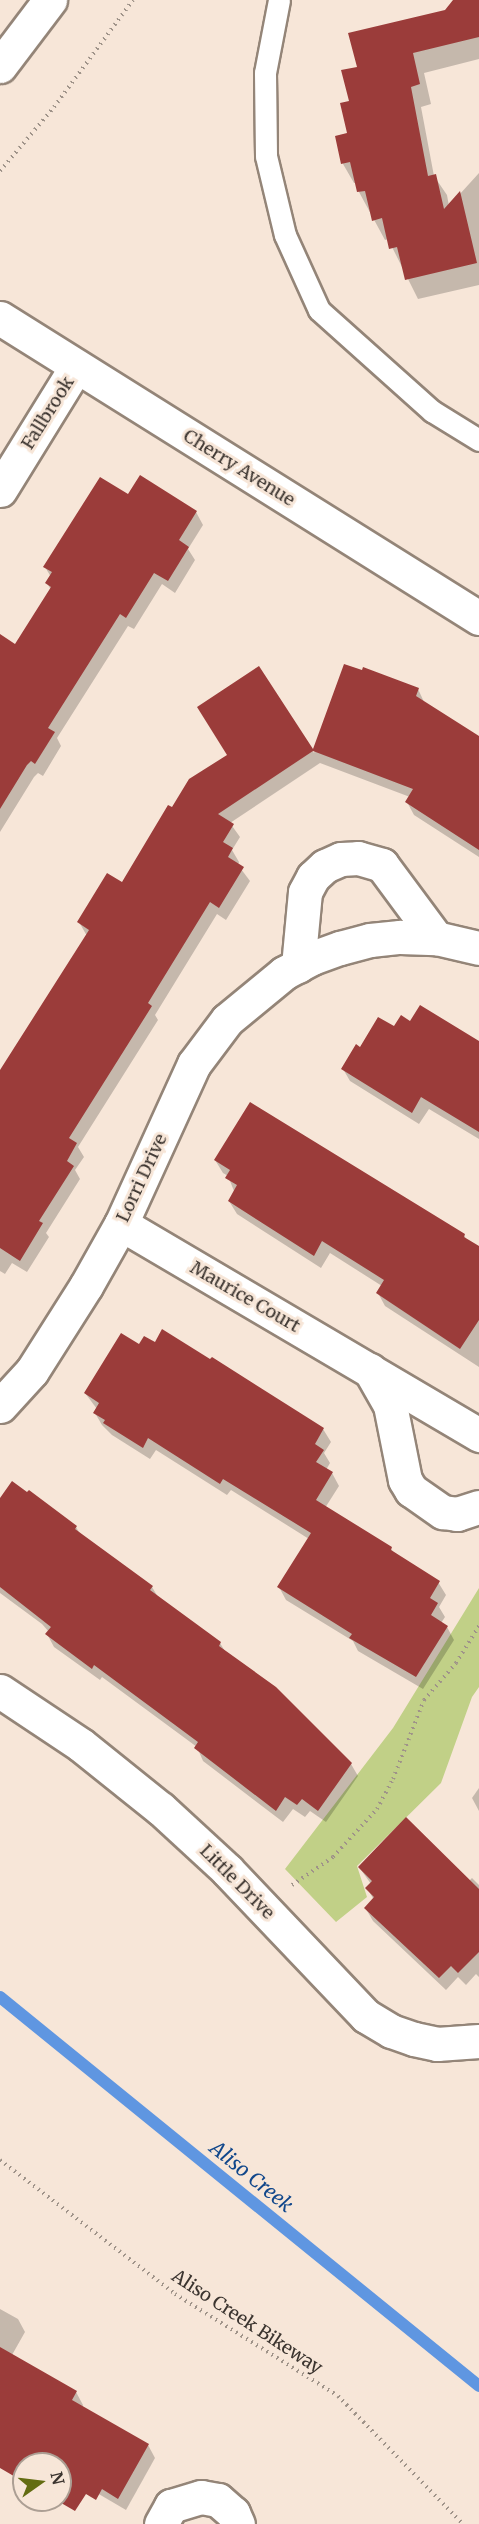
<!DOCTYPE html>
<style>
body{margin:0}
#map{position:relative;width:479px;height:2524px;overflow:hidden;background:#f7e6d8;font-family:Merriweather,serif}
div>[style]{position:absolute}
.green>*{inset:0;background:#c1d087}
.shadow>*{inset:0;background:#0003}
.stream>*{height:12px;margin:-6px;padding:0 6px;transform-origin:6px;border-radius:6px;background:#5f96e1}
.building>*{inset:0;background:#9b3c3a}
.path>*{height:4px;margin-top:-2px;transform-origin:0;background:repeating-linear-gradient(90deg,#9f9389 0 1.5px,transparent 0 6px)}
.roads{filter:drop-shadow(2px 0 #948578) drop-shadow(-2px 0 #948578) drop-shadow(0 2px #948578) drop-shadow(0 -2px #948578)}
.service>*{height:21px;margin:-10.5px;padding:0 10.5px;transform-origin:10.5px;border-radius:10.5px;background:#fff}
.minor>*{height:33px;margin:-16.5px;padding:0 16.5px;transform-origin:16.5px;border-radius:16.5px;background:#fff}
.primary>*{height:33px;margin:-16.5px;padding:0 16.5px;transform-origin:16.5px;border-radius:16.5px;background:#fff}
span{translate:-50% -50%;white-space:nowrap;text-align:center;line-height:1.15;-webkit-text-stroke:6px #f7e6d8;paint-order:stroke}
.street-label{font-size:18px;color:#3b342f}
.water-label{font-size:20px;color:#11478b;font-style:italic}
.north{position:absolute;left:12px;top:2452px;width:60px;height:60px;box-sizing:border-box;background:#f7e6d8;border:2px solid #ac9f94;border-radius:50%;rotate:76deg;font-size:16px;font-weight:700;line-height:24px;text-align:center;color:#3b342f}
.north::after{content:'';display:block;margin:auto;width:21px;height:27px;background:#636c12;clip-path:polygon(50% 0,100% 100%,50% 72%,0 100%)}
</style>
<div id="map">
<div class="green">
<i style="clip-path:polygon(479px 1588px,479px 1687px,472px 1697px,441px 1783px,357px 1866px,367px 1897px,336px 1922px,285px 1869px,393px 1728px)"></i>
</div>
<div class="shadow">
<i style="clip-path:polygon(455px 0,479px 0,479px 59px,424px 73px,431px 104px,421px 107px,434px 176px,447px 195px,449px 206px,479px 173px,479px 285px,418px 299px,388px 239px,385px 240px,359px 192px,357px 183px,354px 183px,343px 164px,359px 68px,445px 11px)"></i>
<i style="clip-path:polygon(129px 496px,196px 512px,203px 525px,188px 549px,195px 560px,175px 593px,162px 584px,134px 629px,128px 626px,57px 738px,61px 746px,43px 776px,38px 773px,34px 777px,0 832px,0 653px,16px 646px,51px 590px,47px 583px,51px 577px,45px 567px)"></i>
<i style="clip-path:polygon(345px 666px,418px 689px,425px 704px,479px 738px,479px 857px,414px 815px,407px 802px,410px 797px,320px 763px,230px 823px,240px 837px,232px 850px,239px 862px,238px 865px,250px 881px,226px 920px,217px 914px,155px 1015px,158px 1020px,78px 1147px,84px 1157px,75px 1170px,80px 1179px,46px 1233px,49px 1237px,27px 1272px,12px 1263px,5px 1274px,0 1271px,0 1073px,87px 936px,79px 922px,123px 884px,173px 809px,228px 756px,259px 668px,314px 753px)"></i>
<i style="clip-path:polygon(411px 1023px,479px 1042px,479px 1139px,429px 1109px,419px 1124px,350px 1081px,343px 1069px,361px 1049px,395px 1028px)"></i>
<i style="clip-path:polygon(215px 1160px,464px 1235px,467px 1241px,479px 1248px,479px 1367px,385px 1306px,378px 1293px,382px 1286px,330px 1253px,321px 1268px,237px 1214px,229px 1201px,234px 1191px,228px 1176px,223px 1173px)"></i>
<i style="clip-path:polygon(140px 1346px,323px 1429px,331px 1442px,324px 1453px,330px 1463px,326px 1470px,332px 1473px,339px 1486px,325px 1508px,391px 1549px,395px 1554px,438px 1582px,446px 1595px,439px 1607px,445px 1617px,441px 1623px,447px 1627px,454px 1640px,423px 1689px,358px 1651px,353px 1641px,286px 1600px,279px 1587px,309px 1539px,231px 1490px,227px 1495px,156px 1450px,150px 1459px,112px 1435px,102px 1425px,95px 1413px,97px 1409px,85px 1393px)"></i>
<i style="clip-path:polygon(0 1500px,76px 1527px,80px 1534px,152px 1587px,158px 1597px,220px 1643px,226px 1653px,351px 1764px,358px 1776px,326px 1822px,310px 1811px,305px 1817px,293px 1809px,283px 1822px,203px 1761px,197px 1747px,102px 1677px,100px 1680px,54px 1647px,47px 1634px,49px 1632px,42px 1624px,0 1593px)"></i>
<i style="clip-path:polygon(479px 1788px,479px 1811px,472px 1798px)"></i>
<i style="clip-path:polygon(359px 1867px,469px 1881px,472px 1878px,479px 1885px,479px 1977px,476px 1974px,466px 1985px,458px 1977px,446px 1990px,373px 1921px,366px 1909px,374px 1900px,367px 1888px,371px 1884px)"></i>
<i style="clip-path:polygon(0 2309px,18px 2319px,25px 2332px,12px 2355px,76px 2392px,83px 2405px,60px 2492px,60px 2464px,24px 2464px,24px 2477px,0 2461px)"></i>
<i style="clip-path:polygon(148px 2445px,155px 2458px,126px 2510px,97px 2493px)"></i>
</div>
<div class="stream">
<i style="left:0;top:1997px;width:617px;rotate:39.08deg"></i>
</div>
<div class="building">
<i style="clip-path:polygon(453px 0,479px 0,479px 37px,413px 53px,420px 84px,411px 87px,428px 176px,436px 174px,444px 209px,460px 191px,477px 263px,405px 280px,397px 247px,389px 249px,382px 218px,372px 221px,365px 191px,357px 192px,350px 162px,341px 164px,335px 136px,347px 133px,340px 103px,349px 101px,341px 70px,357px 67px,348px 33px,445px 10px)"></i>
<i style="clip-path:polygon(140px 475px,197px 511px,179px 540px,189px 547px,168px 581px,154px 573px,126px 618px,120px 614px,48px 728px,55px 732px,35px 764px,31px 761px,27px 765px,0 809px,0 634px,15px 644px,51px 587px,45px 583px,52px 572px,43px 567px,100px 477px,128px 494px)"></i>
<i style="clip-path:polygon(344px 664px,362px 670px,363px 667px,419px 688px,416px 696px,479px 736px,479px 850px,405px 802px,413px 789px,313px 751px,218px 814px,234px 824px,223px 842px,233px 848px,228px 857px,244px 867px,219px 908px,210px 902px,148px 1003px,152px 1006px,69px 1138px,77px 1143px,67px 1161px,74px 1166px,39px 1221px,43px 1223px,20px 1261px,0 1248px,0 1070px,89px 930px,77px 922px,107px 873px,122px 882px,168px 805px,172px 807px,189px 779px,227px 755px,197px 707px,259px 666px,313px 749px)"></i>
<i style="clip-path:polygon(420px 1005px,479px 1041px,479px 1132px,421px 1097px,412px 1113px,341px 1069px,356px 1044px,360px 1047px,378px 1017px,394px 1026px,401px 1015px,410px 1021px)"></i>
<i style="clip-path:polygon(250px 1102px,465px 1234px,464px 1237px,479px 1246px,479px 1320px,460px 1349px,376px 1293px,384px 1280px,322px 1241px,314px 1256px,228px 1201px,237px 1185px,225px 1178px,230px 1170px,214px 1160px)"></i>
<i style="clip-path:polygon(162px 1329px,210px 1359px,212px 1357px,324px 1428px,315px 1444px,324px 1450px,316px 1462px,333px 1472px,316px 1500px,392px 1547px,391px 1550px,440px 1581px,430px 1598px,438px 1603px,431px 1615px,448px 1626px,416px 1677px,349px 1638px,352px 1634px,277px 1587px,311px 1533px,223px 1479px,220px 1484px,148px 1438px,143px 1448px,103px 1423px,105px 1420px,93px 1413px,99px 1403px,84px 1393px,121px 1333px,139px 1344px,144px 1336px,155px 1342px)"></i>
<i style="clip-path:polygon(12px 1481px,27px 1492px,29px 1490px,77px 1526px,75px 1529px,153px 1586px,150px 1590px,221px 1642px,219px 1646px,276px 1687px,352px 1763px,318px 1811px,302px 1799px,297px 1805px,285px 1797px,276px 1811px,194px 1748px,198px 1742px,94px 1665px,92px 1669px,45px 1634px,51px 1627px,0 1587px,0 1498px)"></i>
<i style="clip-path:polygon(406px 1817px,479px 1889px,479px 1952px,458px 1973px,451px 1966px,439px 1978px,364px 1908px,374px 1897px,365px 1888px,372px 1881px,358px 1867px)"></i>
<i style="clip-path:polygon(0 2347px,77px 2391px,72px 2400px,149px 2444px,118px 2499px,102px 2489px,96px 2500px,86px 2494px,75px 2511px,56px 2500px,60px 2500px,60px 2464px,24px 2464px,24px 2482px,0 2468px)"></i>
</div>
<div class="path">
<i style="left:0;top:171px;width:84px;rotate:-49.8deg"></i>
<i style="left:54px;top:107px;width:133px;rotate:-53.6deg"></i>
<i style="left:292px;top:1885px;width:50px;rotate:-34.3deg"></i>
<i style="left:333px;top:1857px;width:65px;rotate:-47.5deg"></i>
<i style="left:377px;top:1809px;width:34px;rotate:-62deg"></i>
<i style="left:393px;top:1779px;width:85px;rotate:-68.6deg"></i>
<i style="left:424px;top:1700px;width:49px;rotate:-49.1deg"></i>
<i style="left:456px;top:1663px;width:44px;rotate:-58.1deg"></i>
<i style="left:0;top:2160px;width:220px;rotate:37.4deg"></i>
<i style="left:175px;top:2294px;width:192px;rotate:32deg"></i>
<i style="left:338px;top:2396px;width:179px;rotate:45.7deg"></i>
</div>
<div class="roads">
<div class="service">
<i style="left:279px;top:0;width:74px;rotate:100.9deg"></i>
<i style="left:265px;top:73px;width:83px;rotate:89.3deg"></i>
<i style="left:266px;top:156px;width:81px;rotate:76.5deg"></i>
<i style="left:285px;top:235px;width:82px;rotate:65.6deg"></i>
<i style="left:319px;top:310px;width:152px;rotate:41.8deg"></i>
<i style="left:432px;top:411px;width:55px;rotate:31.7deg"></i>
</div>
<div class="minor">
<i style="left:0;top:318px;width:565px;rotate:32.06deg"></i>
<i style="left:0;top:490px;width:145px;rotate:-58.3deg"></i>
<i style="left:298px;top:966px;width:74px;rotate:-84.6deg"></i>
<i style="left:305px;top:892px;width:17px;rotate:-62deg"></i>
<i style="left:313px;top:877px;width:16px;rotate:-43deg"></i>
<i style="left:325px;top:866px;width:17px;rotate:-24deg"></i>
<i style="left:341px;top:859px;width:17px;rotate:-3deg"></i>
<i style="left:358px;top:858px;width:25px;rotate:16deg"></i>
<i style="left:382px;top:865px;width:91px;rotate:53.5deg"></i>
<i style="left:121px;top:1224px;width:416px;rotate:30.5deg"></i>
<i style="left:370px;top:1370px;width:40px;rotate:60.3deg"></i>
<i style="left:390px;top:1405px;width:76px;rotate:78.7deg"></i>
<i style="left:405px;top:1480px;width:12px;rotate:59deg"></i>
<i style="left:411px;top:1490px;width:39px;rotate:35deg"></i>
<i style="left:443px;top:1512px;width:14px;rotate:8deg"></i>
<i style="left:457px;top:1514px;width:23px;rotate:-18deg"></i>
<i style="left:0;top:1406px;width:47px;rotate:-47.6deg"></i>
<i style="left:32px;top:1371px;width:101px;rotate:-57.6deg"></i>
<i style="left:86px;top:1286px;width:71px;rotate:-60.6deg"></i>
<i style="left:121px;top:1224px;width:176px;rotate:-65.5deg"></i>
<i style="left:194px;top:1064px;width:55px;rotate:-53.1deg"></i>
<i style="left:227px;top:1020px;width:74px;rotate:-39.5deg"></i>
<i style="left:284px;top:973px;width:32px;rotate:-28deg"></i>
<i style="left:312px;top:958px;width:30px;rotate:-20deg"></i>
<i style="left:340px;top:948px;width:31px;rotate:-15deg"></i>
<i style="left:370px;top:940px;width:30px;rotate:-6deg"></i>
<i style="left:400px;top:937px;width:36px;rotate:2deg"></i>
<i style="left:436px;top:938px;width:44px;rotate:13.1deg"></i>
<i style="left:0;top:1691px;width:97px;rotate:33.7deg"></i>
<i style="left:81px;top:1745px;width:102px;rotate:38.7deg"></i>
<i style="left:161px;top:1809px;width:90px;rotate:42.7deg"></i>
<i style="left:227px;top:1870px;width:202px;rotate:46.4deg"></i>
<i style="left:366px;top:2016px;width:29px;rotate:31deg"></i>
<i style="left:391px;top:2031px;width:24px;rotate:19deg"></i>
<i style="left:414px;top:2039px;width:24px;rotate:12deg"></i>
<i style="left:437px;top:2044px;width:42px;rotate:-4.1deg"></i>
<i style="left:161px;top:2524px;width:21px;rotate:-61deg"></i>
<i style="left:171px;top:2506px;width:31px;rotate:-17deg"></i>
<i style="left:201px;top:2497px;width:17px;rotate:10deg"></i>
<i style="left:218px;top:2500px;width:20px;rotate:41deg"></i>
<i style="left:233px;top:2513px;width:12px;rotate:66deg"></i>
</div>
<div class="primary">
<i style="left:0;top:66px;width:83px;rotate:-52.9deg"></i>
</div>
</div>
<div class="street-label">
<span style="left:48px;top:413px;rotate:-58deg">Fallbrook</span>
<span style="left:239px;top:468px;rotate:32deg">Cherry Avenue</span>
<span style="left:142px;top:1178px;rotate:-65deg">Lorri Drive</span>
<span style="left:245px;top:1297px;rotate:30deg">Maurice Court</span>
<span style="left:237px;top:1882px;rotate:45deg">Little Drive</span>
<span style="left:247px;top:2322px;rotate:33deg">Aliso Creek Bikeway</span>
</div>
<div class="water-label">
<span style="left:252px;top:2176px;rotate:39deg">Aliso Creek</span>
</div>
<div class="north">N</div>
</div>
